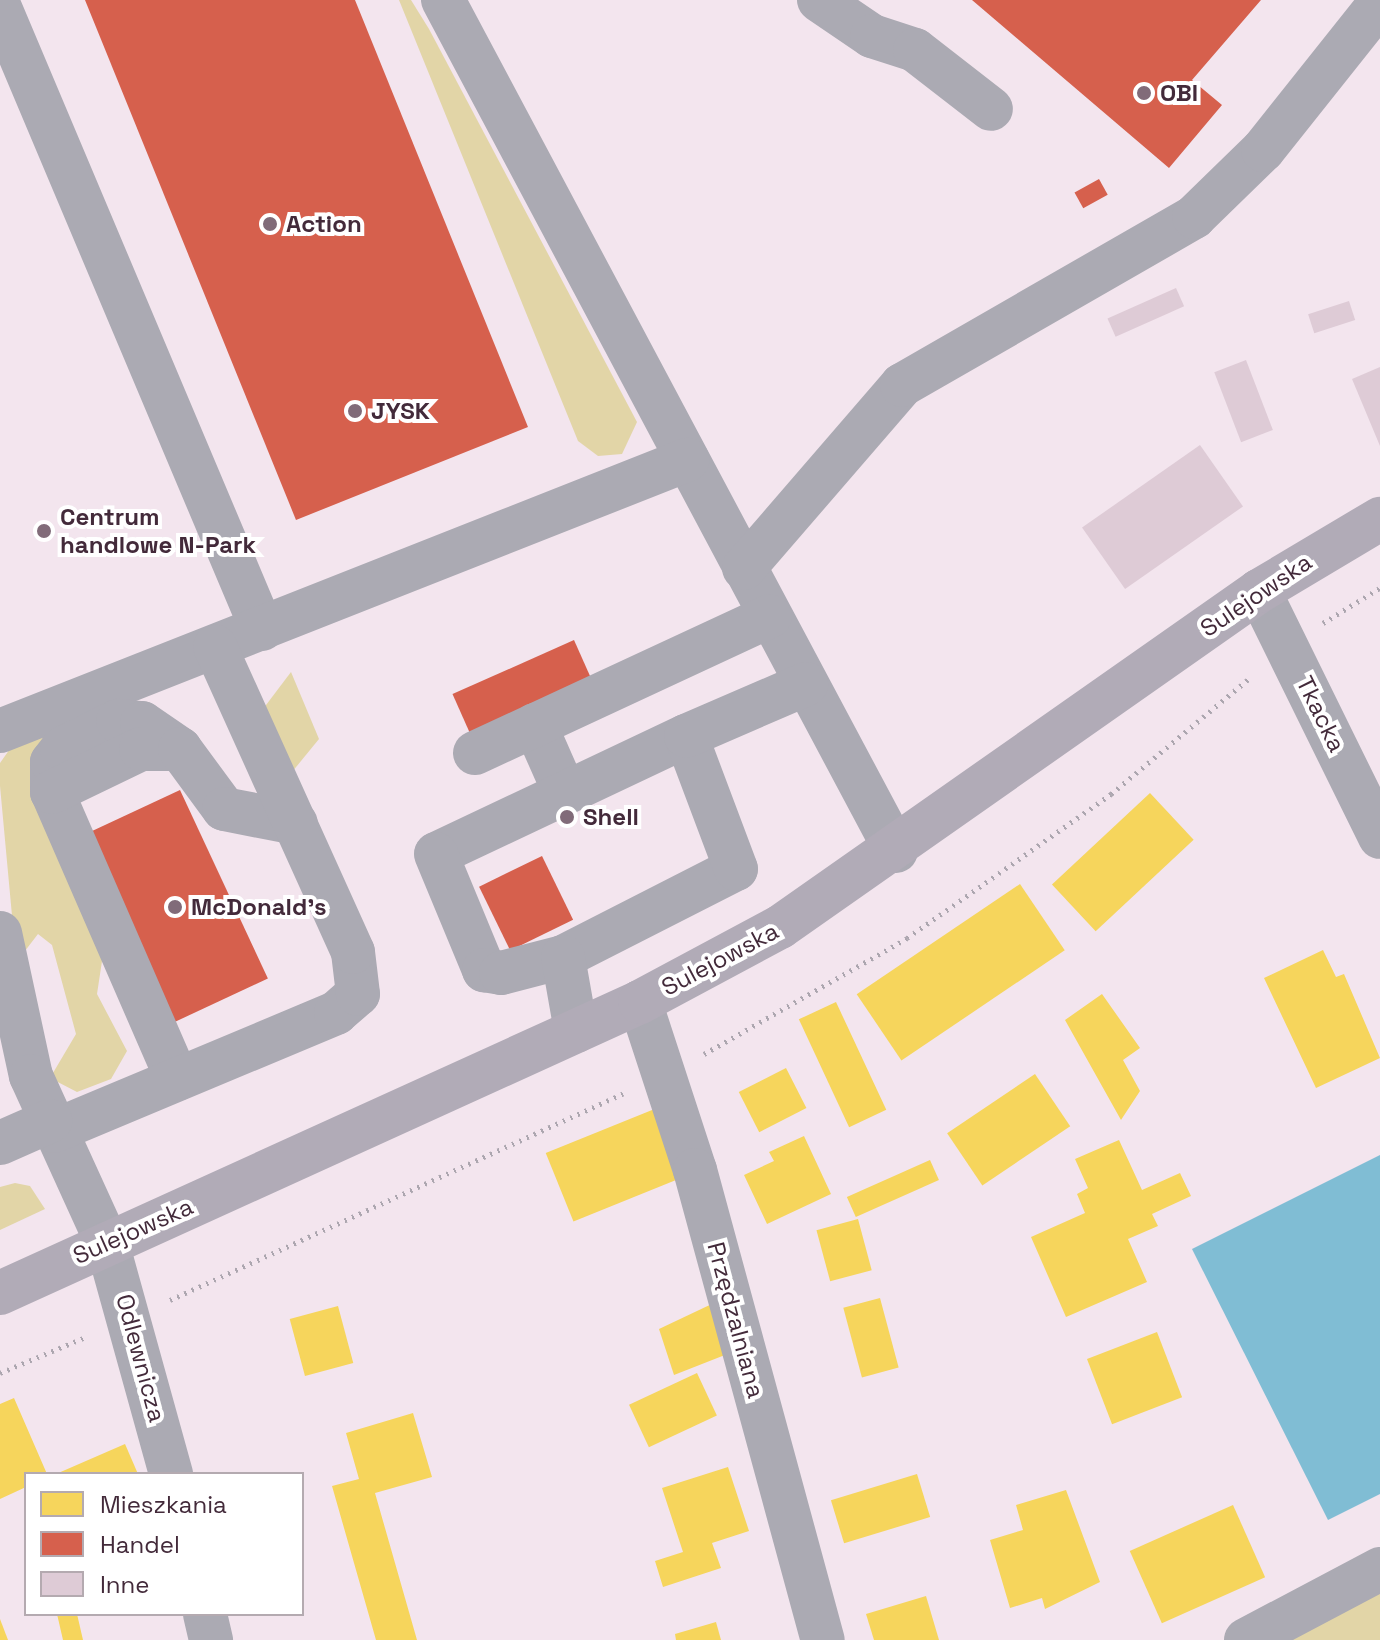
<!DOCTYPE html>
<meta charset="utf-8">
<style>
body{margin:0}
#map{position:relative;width:1380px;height:1640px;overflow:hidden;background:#f3e5ee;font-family:"Space Grotesk",sans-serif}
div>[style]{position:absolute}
.green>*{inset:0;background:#e2d5a7}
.water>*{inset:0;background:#80bdd4}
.homes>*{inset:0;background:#f6d55c;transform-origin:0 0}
.shops>*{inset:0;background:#d6604d;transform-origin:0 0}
.building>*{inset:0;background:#decbd6;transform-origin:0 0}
.path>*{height:5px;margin-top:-2.5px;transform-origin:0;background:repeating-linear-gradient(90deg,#aca6af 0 2px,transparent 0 8px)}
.minor>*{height:44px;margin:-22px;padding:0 22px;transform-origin:22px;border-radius:22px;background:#abaab3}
.major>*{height:44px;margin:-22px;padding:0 22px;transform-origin:22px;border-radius:22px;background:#b1abb7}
.dots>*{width:22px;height:22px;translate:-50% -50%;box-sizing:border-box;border:4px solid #fff;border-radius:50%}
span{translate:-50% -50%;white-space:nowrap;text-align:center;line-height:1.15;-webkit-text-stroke:8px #fff;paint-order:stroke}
.poi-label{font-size:24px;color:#432a3a;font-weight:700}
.left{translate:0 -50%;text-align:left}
.street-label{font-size:24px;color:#432a3a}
.legend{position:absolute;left:24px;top:1472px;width:280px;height:144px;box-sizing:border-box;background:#fff;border:2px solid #b4aab0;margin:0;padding:10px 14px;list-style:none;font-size:24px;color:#432a3a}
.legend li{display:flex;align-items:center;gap:16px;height:40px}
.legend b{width:40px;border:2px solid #b4aab0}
</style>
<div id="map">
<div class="green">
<i style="clip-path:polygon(399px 0,411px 0,429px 29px,637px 422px,622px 454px,598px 456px,578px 441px)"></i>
<i style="clip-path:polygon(291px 672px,319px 739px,292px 772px,263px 709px)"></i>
<i style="clip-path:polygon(56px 729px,104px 948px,97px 994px,127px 1051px,111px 1079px,77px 1092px,50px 1078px,76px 1034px,52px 945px,38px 934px,18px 960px,15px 948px,0 786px,0 763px,12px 746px)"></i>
<i style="clip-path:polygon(15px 1183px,30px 1186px,45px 1209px,0 1230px,0 1187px)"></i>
<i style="clip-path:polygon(1380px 1591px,1380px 1640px,1291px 1640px)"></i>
</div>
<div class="water">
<i style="clip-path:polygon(1380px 1155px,1380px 1494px,1328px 1520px,1192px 1249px)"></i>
</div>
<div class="homes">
<i style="left:1150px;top:793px;width:64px;height:134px;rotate:47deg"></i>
<i style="left:1020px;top:884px;width:80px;height:197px;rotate:56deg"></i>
<i style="clip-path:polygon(1323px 950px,1336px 977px,1344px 974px,1380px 1058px,1316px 1088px,1264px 978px)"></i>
<i style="clip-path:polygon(1102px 994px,1140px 1048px,1123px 1060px,1140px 1091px,1121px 1120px,1065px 1020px)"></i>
<i style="left:836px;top:1002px;width:119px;height:41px;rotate:65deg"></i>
<i style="left:786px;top:1068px;width:45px;height:53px;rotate:63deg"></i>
<i style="left:1035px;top:1074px;width:63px;height:106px;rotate:56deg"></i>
<i style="left:657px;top:1108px;width:74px;height:120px;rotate:68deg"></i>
<i style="clip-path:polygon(804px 1136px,831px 1194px,767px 1224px,744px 1175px,774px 1161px,769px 1152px)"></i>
<i style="clip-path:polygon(1119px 1140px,1142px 1190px,1180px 1173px,1191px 1196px,1152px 1214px,1158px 1226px,1128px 1239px,1147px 1282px,1066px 1317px,1031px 1237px,1085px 1213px,1077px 1194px,1088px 1188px,1075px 1159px)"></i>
<i style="left:930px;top:1160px;width:22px;height:91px;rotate:66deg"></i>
<i style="left:858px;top:1219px;width:53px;height:43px;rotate:75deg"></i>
<i style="left:880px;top:1298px;width:72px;height:38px;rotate:75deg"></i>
<i style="clip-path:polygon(716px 1302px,730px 1353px,674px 1375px,659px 1329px)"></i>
<i style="left:338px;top:1306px;width:59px;height:50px;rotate:75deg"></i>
<i style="left:1157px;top:1332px;width:70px;height:75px;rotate:69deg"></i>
<i style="left:697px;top:1373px;width:47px;height:75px;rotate:65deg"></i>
<i style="clip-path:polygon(14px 1398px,47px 1474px,26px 1474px,26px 1487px,0 1499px,0 1404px)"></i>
<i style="clip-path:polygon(413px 1413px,432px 1477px,375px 1493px,417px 1640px,376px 1640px,332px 1486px,359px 1479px,346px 1433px)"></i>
<i style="clip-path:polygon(125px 1444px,138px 1474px,56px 1474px)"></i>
<i style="clip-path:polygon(728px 1467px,749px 1531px,712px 1543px,721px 1568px,663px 1587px,655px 1561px,683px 1552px,662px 1488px)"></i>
<i style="left:917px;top:1474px;width:45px;height:90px;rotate:73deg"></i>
<i style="clip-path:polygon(1066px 1490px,1100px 1582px,1045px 1609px,1042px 1598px,1010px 1608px,990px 1540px,1023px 1530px,1016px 1505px)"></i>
<i style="left:1233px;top:1505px;width:79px;height:113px;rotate:66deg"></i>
<i style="clip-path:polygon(926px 1596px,939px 1640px,874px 1640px,866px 1614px)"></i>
<i style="clip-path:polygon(57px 1614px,77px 1614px,83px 1640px,63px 1640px)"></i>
<i style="clip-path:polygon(0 1619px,8px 1640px,0 1640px)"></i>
<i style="clip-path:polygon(716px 1622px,721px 1640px,676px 1640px,675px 1634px)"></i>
</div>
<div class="shops">
<i style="clip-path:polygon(85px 0,355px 0,528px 427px,296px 520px)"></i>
<i style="clip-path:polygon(972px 0,1261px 0,1192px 80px,1222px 105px,1169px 168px)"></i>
<i style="left:1099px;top:179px;width:18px;height:28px;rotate:61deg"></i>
<i style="left:574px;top:640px;width:47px;height:133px;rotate:66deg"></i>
<i style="left:180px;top:790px;width:208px;height:107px;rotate:65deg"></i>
<i style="left:542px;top:856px;width:71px;height:70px;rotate:64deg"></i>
</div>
<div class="building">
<i style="left:1176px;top:288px;width:20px;height:75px;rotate:66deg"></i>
<i style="left:1349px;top:301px;width:20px;height:43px;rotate:72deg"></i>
<i style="left:1246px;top:360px;width:75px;height:34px;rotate:69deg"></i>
<i style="clip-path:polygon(1380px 367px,1380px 446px,1352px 379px)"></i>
<i style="left:1200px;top:445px;width:75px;height:144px;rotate:55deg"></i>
</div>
<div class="path">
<i style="left:1323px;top:623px;width:67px;rotate:-31.6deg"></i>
<i style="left:704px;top:1054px;width:234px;rotate:-29.7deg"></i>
<i style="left:907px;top:938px;width:250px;rotate:-35.2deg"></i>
<i style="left:1111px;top:794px;width:182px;rotate:-39.9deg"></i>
<i style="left:170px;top:1300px;width:498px;rotate:-24.5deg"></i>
<i style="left:0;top:1373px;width:95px;rotate:-22.8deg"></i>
</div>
<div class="minor">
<i style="left:443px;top:0;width:964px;rotate:61.97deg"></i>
<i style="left:819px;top:0;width:64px;rotate:34.2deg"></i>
<i style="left:872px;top:36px;width:45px;rotate:18deg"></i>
<i style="left:915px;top:50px;width:96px;rotate:37.8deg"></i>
<i style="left:0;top:8px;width:674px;rotate:67.13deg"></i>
<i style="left:744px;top:568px;width:242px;rotate:-49.2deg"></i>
<i style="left:902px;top:385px;width:337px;rotate:-29.9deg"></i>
<i style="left:1194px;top:217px;width:96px;rotate:-44.2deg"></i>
<i style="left:1263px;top:150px;width:188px;rotate:-51.5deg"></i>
<i style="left:1259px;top:591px;width:274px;rotate:63.8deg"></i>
<i style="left:535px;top:725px;width:74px;rotate:66.2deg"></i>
<i style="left:0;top:731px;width:739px;rotate:-21.53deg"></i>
<i style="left:686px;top:736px;width:276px;rotate:154.7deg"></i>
<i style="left:436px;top:854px;width:126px;rotate:67.5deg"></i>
<i style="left:484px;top:970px;width:17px;rotate:10deg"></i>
<i style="left:501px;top:973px;width:64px;rotate:-14.5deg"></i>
<i style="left:563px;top:957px;width:194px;rotate:-27deg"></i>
<i style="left:736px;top:869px;width:142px;rotate:-110.6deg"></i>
<i style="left:686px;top:736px;width:131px;rotate:-23.4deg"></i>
<i style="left:475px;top:753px;width:325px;rotate:-24.9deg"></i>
<i style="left:52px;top:792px;width:30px;rotate:-90deg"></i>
<i style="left:52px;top:762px;width:16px;rotate:-52deg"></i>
<i style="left:62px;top:749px;width:63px;rotate:-26.6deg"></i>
<i style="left:118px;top:721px;width:24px;rotate:5deg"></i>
<i style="left:142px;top:723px;width:46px;rotate:34.4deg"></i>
<i style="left:0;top:933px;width:146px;rotate:77.8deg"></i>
<i style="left:31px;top:1076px;width:183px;rotate:65.5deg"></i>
<i style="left:107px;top:1243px;width:240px;rotate:74.5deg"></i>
<i style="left:563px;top:957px;width:75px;rotate:80deg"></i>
<i style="left:640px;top:1002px;width:177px;rotate:71.9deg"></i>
<i style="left:695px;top:1170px;width:487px;rotate:74.8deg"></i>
<i style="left:177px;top:1079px;width:313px;rotate:-113.5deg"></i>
<i style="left:52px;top:792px;width:99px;rotate:-25.8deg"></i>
<i style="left:141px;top:749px;width:39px"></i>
<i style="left:180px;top:749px;width:74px;rotate:53.7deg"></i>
<i style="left:224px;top:809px;width:73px;rotate:11deg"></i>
<i style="left:54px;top:1131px;width:306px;rotate:-22.7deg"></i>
<i style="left:336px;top:1013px;width:29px;rotate:-41deg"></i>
<i style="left:358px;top:994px;width:42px;rotate:-96.8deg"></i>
<i style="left:353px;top:952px;width:335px;rotate:-114.3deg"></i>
<i style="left:0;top:1143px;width:55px;rotate:-23.7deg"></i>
<i style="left:205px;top:1614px;width:27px;rotate:77deg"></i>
<i style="left:1246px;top:1640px;width:152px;rotate:-27.9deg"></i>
</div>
<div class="major">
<i style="left:0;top:1293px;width:703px;rotate:-24.45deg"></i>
<i style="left:640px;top:1002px;width:159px;rotate:-28.2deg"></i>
<i style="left:780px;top:927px;width:585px;rotate:-35.05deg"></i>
<i style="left:1259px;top:591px;width:141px;rotate:-30.8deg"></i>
</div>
<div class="dots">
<i style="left:1144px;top:93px;background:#816b79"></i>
<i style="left:270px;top:224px;background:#816b79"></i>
<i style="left:355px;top:411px;background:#816b79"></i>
<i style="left:44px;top:531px;background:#816b79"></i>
<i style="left:567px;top:817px;background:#816b79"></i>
<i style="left:175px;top:907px;background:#816b79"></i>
</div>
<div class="poi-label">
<span class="left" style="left:1160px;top:93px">OBI</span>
<span class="left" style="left:286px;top:224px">Action</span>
<span class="left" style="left:371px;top:411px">JYSK</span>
<span class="left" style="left:60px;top:531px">Centrum<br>handlowe N-Park</span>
<span class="left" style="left:583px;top:817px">Shell</span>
<span class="left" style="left:191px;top:907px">McDonald's</span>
</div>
<div class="street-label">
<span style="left:1256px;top:595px;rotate:-34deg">Sulejowska</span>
<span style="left:1321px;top:714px;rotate:64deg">Tkacka</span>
<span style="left:720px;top:959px;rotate:-28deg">Sulejowska</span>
<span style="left:133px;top:1231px;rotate:-24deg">Sulejowska</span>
<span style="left:736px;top:1320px;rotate:75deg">Przędzalniana</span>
<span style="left:141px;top:1358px;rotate:75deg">Odlewnicza</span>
</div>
<ul class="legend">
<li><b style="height:22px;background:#f6d55c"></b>Mieszkania</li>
<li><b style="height:22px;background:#d6604d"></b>Handel</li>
<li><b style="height:22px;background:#decbd6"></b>Inne</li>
</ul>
</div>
